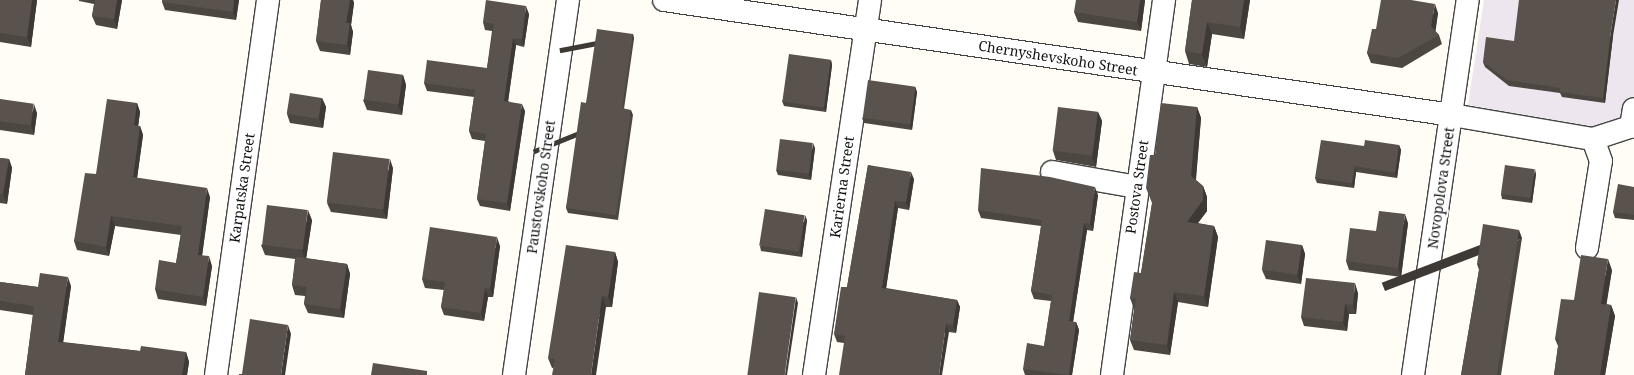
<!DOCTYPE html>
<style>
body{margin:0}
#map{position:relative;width:1634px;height:375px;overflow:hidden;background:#fffdf5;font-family:"Noto Serif",serif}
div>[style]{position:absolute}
.industrial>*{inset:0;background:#eee6ef}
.roads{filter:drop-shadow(1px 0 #444) drop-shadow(-1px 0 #444) drop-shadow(0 1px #444) drop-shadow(0 -1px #444)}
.minor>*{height:22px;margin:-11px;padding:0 11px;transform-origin:11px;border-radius:11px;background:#fff}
.wall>*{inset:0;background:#4d4742}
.shaded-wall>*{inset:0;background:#3f3936;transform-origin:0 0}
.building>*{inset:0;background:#5a524d;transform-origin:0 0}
span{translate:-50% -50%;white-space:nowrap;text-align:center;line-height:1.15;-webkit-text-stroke:4px #fff;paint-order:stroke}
.street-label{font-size:14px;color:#111}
</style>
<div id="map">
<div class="industrial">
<i style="clip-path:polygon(1484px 0,1634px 0,1634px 136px,1468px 105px)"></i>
</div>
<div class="roads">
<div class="minor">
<i style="left:664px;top:0;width:796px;rotate:8.3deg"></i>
<i style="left:1452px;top:115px;width:143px;rotate:9.7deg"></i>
<i style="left:1593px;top:139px;width:40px;rotate:-18deg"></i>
<i style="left:1631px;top:127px;width:18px;rotate:-81deg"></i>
<i style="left:1052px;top:172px;width:86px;rotate:10deg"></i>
<i style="left:1587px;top:248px;width:88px;rotate:-80.9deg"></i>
<i style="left:1601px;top:161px;width:23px;rotate:-110deg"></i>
<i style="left:216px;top:375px;width:379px;rotate:-82.1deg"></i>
<i style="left:514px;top:375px;width:379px;rotate:-81.8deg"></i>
<i style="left:814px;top:375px;width:379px;rotate:-81.5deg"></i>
<i style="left:1112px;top:375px;width:379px;rotate:-82.1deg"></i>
<i style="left:1413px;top:375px;width:379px;rotate:-81.7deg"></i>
</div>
</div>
<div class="wall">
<i style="clip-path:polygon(0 0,37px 0,31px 47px,0 42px)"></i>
<i style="clip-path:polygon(79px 0,122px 0,117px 29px,96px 25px,92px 16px,94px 4px,79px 1px)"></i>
<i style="clip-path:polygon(162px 0,239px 0,236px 20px,165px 10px,162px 2px)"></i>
<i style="clip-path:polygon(321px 0,353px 0,354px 3px,351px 25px,353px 32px,350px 55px,320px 51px,316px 41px)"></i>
<i style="clip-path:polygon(1145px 0,1141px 31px,1078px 22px,1074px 12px)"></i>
<i style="clip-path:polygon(1192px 0,1250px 0,1244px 39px,1212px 34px,1207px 67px,1189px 64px,1185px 51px)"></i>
<i style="clip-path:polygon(1438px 13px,1435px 31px,1439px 35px,1442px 44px,1402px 68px,1371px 63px,1367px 53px,1376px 29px)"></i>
<i style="clip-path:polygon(529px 14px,524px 47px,516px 45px,508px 101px,525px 111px,510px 211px,480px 206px,477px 199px,485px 141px,472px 139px,469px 131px,474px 97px,427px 91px,424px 83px,487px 68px,492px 31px,485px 30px,483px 22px)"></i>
<i style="clip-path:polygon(633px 34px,634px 39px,624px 109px,633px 115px,618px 220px,568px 213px,566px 208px,586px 103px)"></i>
<i style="clip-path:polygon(1613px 36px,1605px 103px,1562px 97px,1560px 93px,1509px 86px,1485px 67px,1483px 62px,1514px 41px)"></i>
<i style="clip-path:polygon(831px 60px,832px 65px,826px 112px,784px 106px,782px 101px)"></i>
<i style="clip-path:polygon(403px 75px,406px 85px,402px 115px,367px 110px,363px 100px)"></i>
<i style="clip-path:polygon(915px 87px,917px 92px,912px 130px,864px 123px,862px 118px)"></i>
<i style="clip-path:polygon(322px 98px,326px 107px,323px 128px,290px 123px,287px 114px)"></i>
<i style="clip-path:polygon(0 99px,37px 113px,34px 135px,0 130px)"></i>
<i style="clip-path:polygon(137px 103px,140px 112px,138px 126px,140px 126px,143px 135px,137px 178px,210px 197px,202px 255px,212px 266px,206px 306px,158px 299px,155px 289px,176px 263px,181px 235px,115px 226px,109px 256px,77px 250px,74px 241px,96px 174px)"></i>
<i style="clip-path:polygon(1197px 107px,1201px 118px,1196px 180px,1203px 186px,1207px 197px,1207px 211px,1198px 223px,1214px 226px,1218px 237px,1208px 307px,1178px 302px,1170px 355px,1134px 350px,1130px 340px,1134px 309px,1130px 298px,1141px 273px,1152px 204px,1155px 155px)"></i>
<i style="clip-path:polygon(1098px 112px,1102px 121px,1096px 167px,1056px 160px,1053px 151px)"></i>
<i style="clip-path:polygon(1399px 145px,1401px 150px,1397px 178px,1356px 172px,1354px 188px,1317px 183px,1315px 178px,1364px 146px)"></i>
<i style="clip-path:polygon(815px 148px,811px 180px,778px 175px,776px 170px)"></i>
<i style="clip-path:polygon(0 158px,9px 159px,12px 168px,7px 204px,0 203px)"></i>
<i style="clip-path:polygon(868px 165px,914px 179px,909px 210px,898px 208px,886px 288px,957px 300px,960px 307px,956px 333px,949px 332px,844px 343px,837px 342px,834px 334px,847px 287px)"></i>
<i style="clip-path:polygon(393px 168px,387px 219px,331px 212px,327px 203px)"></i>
<i style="clip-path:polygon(1536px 174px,1532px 203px,1502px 199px,1501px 194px)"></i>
<i style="clip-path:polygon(1634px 187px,1634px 220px,1615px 218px,1613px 212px)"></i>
<i style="clip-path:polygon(1098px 195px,1093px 231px,1087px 230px,1073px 322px,1076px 322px,1079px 330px,1072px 375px,1025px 375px,1023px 369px,1044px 346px,1051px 301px,1034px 299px,1031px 291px,1041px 226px,981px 218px,978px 210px)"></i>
<i style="clip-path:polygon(312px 220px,306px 258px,347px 264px,350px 274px,344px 318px,308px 313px,304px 304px,305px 296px,295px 295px,292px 285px,295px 259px,265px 255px,261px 245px)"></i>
<i style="clip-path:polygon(807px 220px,802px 257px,761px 251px,760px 246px)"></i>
<i style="clip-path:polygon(1408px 223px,1401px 277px,1349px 270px,1346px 261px,1376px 231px)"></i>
<i style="clip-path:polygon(1522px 238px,1501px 375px,1461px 375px,1479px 270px,1477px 264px)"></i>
<i style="clip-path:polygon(1302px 245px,1305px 254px,1301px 284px,1266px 279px,1262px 270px)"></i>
<i style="clip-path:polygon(500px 246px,493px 297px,488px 297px,484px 321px,444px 315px,441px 307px,444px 290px,425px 288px,422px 279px)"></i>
<i style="clip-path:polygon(615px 252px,618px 262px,612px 307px,606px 307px,553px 368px,552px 368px,548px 358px)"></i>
<i style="clip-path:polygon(1612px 270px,1606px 304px,1611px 305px,1615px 316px,1605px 375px,1554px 375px,1558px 346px,1555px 339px,1574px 300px)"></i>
<i style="clip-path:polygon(0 282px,38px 287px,71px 286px,63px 342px,140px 351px,186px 352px,189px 362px,187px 375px,25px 375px,33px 315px,0 310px)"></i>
<i style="clip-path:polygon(1358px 293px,1356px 314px,1349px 314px,1347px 331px,1304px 326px,1301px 317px)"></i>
</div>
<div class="shaded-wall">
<i style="clip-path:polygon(32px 0,37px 0,31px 47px,27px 37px)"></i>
<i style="clip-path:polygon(117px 0,122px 0,117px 29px,114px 19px)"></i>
<i style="clip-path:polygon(234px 0,239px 0,236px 20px,233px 12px)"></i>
<i style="clip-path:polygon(350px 0,353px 0,354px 3px,351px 25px,353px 32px,350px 55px,347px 45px,346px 23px)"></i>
<i style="clip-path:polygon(1140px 0,1145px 0,1141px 31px,1137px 22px)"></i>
<i style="clip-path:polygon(1244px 0,1250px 0,1244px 39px,1240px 27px)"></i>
<i style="clip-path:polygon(1616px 0,1619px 0,1613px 36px,1605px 103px,1603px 98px,1611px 31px)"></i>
<i style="clip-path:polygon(1435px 4px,1438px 13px,1435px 35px,1431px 26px)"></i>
<i style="clip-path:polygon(526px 6px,529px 14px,524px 47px,522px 39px)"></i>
<i style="clip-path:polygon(1207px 22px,1212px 34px,1207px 67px,1202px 54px)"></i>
<i style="left:633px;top:34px;width:5px;height:75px;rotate:79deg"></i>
<i style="clip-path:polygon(513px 38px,516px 45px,507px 109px,504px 101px)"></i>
<i style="clip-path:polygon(831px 60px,832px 65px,826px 112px,824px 107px)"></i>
<i style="clip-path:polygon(403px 75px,406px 85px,402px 115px,398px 105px)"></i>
<i style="clip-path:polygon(915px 87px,917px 92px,912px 130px,910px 125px)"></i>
<i style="clip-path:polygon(322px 98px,326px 107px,323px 128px,319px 118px)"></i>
<i style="clip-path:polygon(137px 103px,140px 112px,137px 135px,134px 125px)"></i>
<i style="clip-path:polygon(34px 104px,37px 113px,34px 135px,31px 125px)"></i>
<i style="clip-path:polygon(522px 104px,525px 111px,510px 211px,507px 203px)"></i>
<i style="clip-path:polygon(1197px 107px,1201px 118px,1195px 187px,1191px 176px)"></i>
<i style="left:631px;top:110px;width:5px;height:106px;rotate:68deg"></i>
<i style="clip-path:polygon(1098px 112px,1102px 121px,1096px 167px,1092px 158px)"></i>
<i style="clip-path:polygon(140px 126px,143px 135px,136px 186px,133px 177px)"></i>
<i style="clip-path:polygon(813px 143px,815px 148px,811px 180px,809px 175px)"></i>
<i style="clip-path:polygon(1399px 145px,1401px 150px,1397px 178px,1395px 173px)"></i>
<i style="clip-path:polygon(9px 159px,12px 168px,7px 204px,3px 194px)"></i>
<i style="clip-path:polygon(390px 159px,393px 168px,387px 219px,383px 210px)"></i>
<i style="clip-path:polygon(1355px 166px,1356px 172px,1354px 188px,1352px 183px)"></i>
<i style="clip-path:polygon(1535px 169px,1536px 174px,1532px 203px,1530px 198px)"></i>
<i style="clip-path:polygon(911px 172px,914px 179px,909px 210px,906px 202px)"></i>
<i style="clip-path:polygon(1203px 186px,1207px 197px,1207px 211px,1191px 232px,1187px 222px)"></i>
<i style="clip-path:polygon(1095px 187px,1098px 195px,1093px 231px,1090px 224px)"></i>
<i style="clip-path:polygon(207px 188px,210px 197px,201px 264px,198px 255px)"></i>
<i style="clip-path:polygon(895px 201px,898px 208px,885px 296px,882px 288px)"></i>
<i style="clip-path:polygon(308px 210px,312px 220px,306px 260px,302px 251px)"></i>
<i style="clip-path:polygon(1405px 214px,1408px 223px,1401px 277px,1398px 268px)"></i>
<i style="clip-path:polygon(805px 215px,807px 220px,802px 257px,800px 252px)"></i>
<i style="clip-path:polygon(111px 216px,115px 226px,109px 256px,106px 247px)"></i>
<i style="clip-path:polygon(1084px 223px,1087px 230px,1072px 329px,1069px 321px)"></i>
<i style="clip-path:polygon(1214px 226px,1218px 237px,1208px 307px,1204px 296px)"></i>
<i style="left:1519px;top:230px;width:9px;height:147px;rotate:69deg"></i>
<i style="clip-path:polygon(497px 237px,500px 246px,493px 297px,490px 289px)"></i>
<i style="clip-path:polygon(1302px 245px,1305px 254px,1301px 284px,1297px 275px)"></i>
<i style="clip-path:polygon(615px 252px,618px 262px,612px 307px,608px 297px)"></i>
<i style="clip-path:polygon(209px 256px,212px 266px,206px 306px,203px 297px)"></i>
<i style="clip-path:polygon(1608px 259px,1612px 270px,1605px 314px,1601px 304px)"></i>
<i style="clip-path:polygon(347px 264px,350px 274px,344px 318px,340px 309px)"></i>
<i style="clip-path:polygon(68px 277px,71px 286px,62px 351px,58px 342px)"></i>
<i style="clip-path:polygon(1355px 283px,1358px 293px,1356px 314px,1353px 305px)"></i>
<i style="clip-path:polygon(485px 288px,488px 297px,484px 321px,481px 313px)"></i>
<i style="clip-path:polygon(1174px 292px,1178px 302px,1170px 355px,1167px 345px)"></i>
<i style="clip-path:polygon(602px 296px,606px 307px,596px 375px,591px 375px)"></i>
<i style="clip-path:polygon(796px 297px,798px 303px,787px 375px,785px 375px)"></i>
<i style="clip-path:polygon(957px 300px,960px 307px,956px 333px,953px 325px)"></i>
<i style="clip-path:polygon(1345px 304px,1349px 314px,1347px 331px,1343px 322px)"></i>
<i style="clip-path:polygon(1611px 305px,1615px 316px,1605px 375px,1600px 375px)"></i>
<i style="clip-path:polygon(1076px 322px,1079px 330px,1072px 375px,1069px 375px)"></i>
<i style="clip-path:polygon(946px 324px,949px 332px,942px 375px,939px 375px)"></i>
<i style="clip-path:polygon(288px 325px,291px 334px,285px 375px,281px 375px)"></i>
<i style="clip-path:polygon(186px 352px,189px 362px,187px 375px,182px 375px)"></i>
</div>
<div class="building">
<i style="clip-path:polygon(0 0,32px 0,27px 37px,0 33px)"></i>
<i style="clip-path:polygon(95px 0,117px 0,114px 19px,92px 16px)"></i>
<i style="clip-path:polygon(162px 0,234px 0,233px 12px,162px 2px)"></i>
<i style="clip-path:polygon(321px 0,350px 0,346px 23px,350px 23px,347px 45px,316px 41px)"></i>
<i style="clip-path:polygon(486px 0,526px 6px,522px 39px,513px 38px,504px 101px,522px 104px,507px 203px,477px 199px,486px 134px,469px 131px,475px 90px,424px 83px,427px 60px,487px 68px,494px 24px,483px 22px)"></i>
<i style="clip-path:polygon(1076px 0,1140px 0,1137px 22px,1074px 12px)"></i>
<i style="clip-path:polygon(1192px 0,1244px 0,1240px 27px,1207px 22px,1202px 54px,1185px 51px)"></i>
<i style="clip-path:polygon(1381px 0,1411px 0,1435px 4px,1431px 26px,1439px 35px,1398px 58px,1367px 53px,1372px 29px,1376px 29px)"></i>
<i style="clip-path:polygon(1519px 0,1616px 0,1611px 31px,1603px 98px,1560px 92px,1560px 88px,1507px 80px,1483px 62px,1486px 37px,1514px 41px)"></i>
<i style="clip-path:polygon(597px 29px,633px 34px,622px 108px,631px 110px,616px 215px,566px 208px,581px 102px,586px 103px)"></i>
<i style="left:789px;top:54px;width:42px;height:48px;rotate:8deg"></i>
<i style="left:368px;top:70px;width:35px;height:30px;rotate:8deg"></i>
<i style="left:868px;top:80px;width:48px;height:38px;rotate:8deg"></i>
<i style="left:290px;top:93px;width:32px;height:21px;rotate:9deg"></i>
<i style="left:0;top:99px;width:34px;height:22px;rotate:8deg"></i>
<i style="clip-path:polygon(107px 99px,137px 103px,134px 125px,140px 126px,133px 177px,207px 188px,198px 255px,209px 256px,203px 297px,155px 289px,159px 260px,176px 263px,182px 226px,111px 216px,106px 247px,74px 241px,85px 173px,96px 174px)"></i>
<i style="clip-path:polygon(1161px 103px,1197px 107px,1191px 176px,1203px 186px,1203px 200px,1187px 222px,1214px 226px,1204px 296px,1174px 292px,1167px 345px,1130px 340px,1136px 299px,1130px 298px,1134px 272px,1141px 273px,1152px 203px,1146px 188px,1150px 155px,1155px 155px)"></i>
<i style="left:1058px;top:107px;width:40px;height:44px;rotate:7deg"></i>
<i style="left:780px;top:139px;width:33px;height:31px;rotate:7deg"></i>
<i style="clip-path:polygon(1321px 140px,1364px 146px,1365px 140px,1399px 145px,1395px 173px,1355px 166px,1352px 183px,1315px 178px)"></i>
<i style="left:333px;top:152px;width:57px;height:51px;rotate:7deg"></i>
<i style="clip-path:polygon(0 158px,9px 159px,3px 194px,0 194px)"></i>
<i style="clip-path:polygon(868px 165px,911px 172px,906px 202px,895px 201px,882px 288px,957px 300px,953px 325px,946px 324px,939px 375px,839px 375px,845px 336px,834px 334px,841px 287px,847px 287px)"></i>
<i style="left:1505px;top:165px;width:30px;height:29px;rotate:8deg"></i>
<i style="clip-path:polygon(981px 168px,1050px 177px,1095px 187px,1090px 224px,1084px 223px,1069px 321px,1076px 322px,1069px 375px,1023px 369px,1027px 343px,1044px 346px,1052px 295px,1031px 291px,1042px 220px,978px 210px)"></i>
<i style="clip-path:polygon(1618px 184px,1634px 187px,1634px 215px,1613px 212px)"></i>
<i style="left:267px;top:205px;width:41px;height:40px;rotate:7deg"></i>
<i style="left:765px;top:209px;width:40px;height:37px;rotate:9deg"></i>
<i style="clip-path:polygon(1379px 211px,1405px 214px,1398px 268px,1346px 261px,1350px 228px,1376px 231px)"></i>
<i style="clip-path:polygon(1483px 224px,1519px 230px,1497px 375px,1461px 375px,1480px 264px,1477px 264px)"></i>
<i style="clip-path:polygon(430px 227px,497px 237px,490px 289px,485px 288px,481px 313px,441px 307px,445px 282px,422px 279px)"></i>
<i style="left:1266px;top:240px;width:36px;height:30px;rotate:8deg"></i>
<i style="clip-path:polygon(566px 245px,615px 252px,608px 297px,602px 296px,591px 375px,552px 375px,555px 359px,548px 358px)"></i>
<i style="clip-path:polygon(1581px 255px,1608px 259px,1601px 304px,1611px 305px,1600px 375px,1554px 375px,1559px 339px,1555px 339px,1561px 299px,1574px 300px)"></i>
<i style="clip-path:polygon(296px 257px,347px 264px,340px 309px,304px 304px,307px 287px,292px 285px)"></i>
<i style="clip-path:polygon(40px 273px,68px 277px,58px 342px,140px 351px,141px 346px,186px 352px,182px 375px,25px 375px,34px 306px,0 301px,0 282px,38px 287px)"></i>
<i style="clip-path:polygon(1306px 278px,1355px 283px,1353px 305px,1345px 304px,1343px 322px,1301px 317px)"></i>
<i style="left:759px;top:292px;width:37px;height:84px;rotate:8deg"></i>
<i style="clip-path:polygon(250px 319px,288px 325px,281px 375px,239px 375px,239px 374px,242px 374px)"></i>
<i style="clip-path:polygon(373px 363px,427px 371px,427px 375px,371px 375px)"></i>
</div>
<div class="street-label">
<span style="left:1058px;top:58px;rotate:9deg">Chernyshevskoho Street</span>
<span style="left:541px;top:187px;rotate:-82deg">Paustovskoho Street</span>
<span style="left:842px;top:187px;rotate:-82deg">Karierna Street</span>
<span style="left:1137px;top:187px;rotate:-82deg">Postova Street</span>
<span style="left:242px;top:188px;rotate:-82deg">Karpatska Street</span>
<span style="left:1441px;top:188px;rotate:-82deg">Novopolova Street</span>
</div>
</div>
